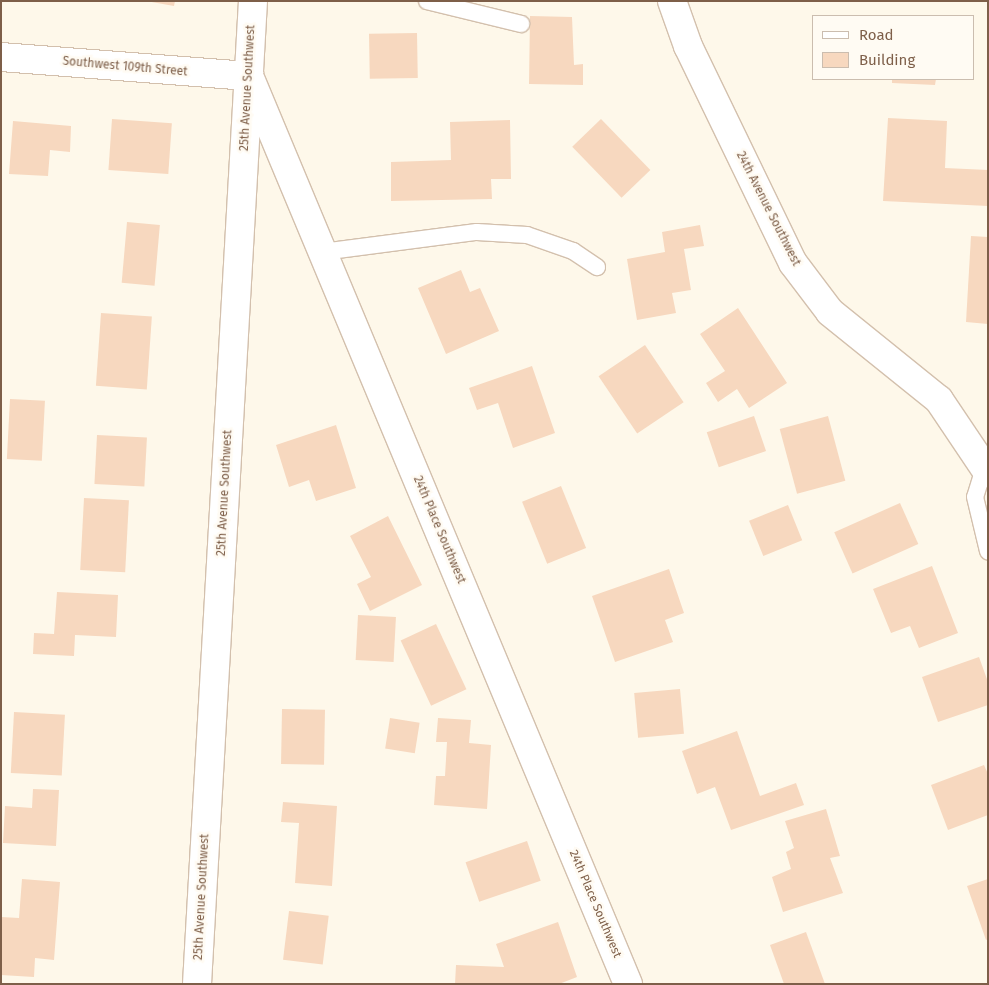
<!DOCTYPE html>
<style>
body{margin:0}
#map{position:relative;width:989px;height:985px;overflow:hidden;background:#fef8ea;font-family:"Fira Sans",sans-serif}
div>[style]{position:absolute}
.building>*{inset:0;background:#f7d8bf;transform-origin:0 0}
.roads{filter:drop-shadow(1px 0 #d3c0ad) drop-shadow(-1px 0 #d3c0ad) drop-shadow(0 1px #d3c0ad) drop-shadow(0 -1px #d3c0ad)}
.service>*{height:16px;margin:-8px;padding:0 8px;transform-origin:8px;border-radius:8px;background:#fff}
.minor>*{height:28px;margin:-14px;padding:0 14px;transform-origin:14px;border-radius:14px;background:#fff}
span{translate:-50% -50%;white-space:nowrap;text-align:center;line-height:1.15;-webkit-text-stroke:5px #fffbf3;paint-order:stroke}
.street-label{font-size:12px;color:#7e5f49}
.frame{position:absolute;inset:0;border:2px solid #7e5f49;pointer-events:none}
.legend{position:absolute;left:812px;top:15px;width:162px;height:65px;box-sizing:border-box;background:#fffbf3;border:1px solid #cbbdaf;margin:0;padding:6px 9px;list-style:none;font-size:15px;color:#7e5f49}
.legend li{display:flex;align-items:center;gap:10px;height:25px}
.legend b{width:25px;border:1px solid #cbbdaf}
</style>
<div id="map">
<div class="building">
<i style="clip-path:polygon(146px 1px,175px 1px,174px 6px)"></i>
<i style="clip-path:polygon(530px 16px,572px 17px,574px 65px,583px 64px,583px 85px,529px 84px)"></i>
<i style="left:417px;top:33px;width:45px;height:48px;rotate:89deg"></i>
<i style="clip-path:polygon(892px 79px,936px 79px,935px 85px,892px 83px)"></i>
<i style="clip-path:polygon(888px 118px,947px 121px,945px 168px,988px 170px,988px 206px,883px 201px)"></i>
<i style="left:112px;top:119px;width:60px;height:51px;rotate:4deg"></i>
<i style="left:601px;top:119px;width:71px;height:40px;rotate:46deg"></i>
<i style="clip-path:polygon(510px 120px,511px 179px,491px 179px,492px 199px,391px 201px,391px 162px,451px 160px,450px 122px)"></i>
<i style="clip-path:polygon(13px 121px,71px 126px,70px 152px,50px 150px,48px 176px,9px 174px)"></i>
<i style="left:127px;top:222px;width:33px;height:61px;rotate:5deg"></i>
<i style="clip-path:polygon(700px 225px,704px 246px,684px 249px,691px 290px,672px 293px,676px 313px,637px 320px,627px 259px,665px 252px,662px 232px)"></i>
<i style="clip-path:polygon(971px 236px,988px 237px,988px 324px,966px 322px)"></i>
<i style="clip-path:polygon(461px 270px,470px 292px,480px 288px,499px 331px,446px 354px,418px 288px)"></i>
<i style="clip-path:polygon(738px 308px,787px 383px,749px 408px,737px 389px,718px 402px,706px 383px,725px 371px,700px 334px)"></i>
<i style="left:101px;top:313px;width:51px;height:73px;rotate:4deg"></i>
<i style="left:645px;top:345px;width:69px;height:56px;rotate:56deg"></i>
<i style="clip-path:polygon(532px 366px,555px 433px,513px 448px,498px 403px,477px 410px,469px 388px)"></i>
<i style="left:10px;top:399px;width:35px;height:60px;rotate:3deg"></i>
<i style="left:754px;top:416px;width:37px;height:50px;rotate:71deg"></i>
<i style="left:828px;top:416px;width:67px;height:50px;rotate:75deg"></i>
<i style="clip-path:polygon(336px 425px,356px 488px,316px 501px,309px 480px,289px 487px,276px 445px)"></i>
<i style="left:97px;top:435px;width:50px;height:49px;rotate:3deg"></i>
<i style="left:561px;top:486px;width:67px;height:42px;rotate:68deg"></i>
<i style="left:84px;top:498px;width:45px;height:72px;rotate:3deg"></i>
<i style="left:900px;top:503px;width:45px;height:72px;rotate:66deg"></i>
<i style="left:788px;top:505px;width:38px;height:42px;rotate:68deg"></i>
<i style="clip-path:polygon(388px 516px,422px 585px,370px 611px,357px 584px,371px 577px,350px 536px)"></i>
<i style="clip-path:polygon(932px 566px,958px 633px,919px 648px,910px 626px,891px 633px,873px 589px)"></i>
<i style="clip-path:polygon(669px 569px,684px 613px,665px 620px,673px 642px,615px 662px,592px 596px)"></i>
<i style="clip-path:polygon(57px 592px,118px 595px,116px 637px,75px 635px,74px 656px,33px 654px,34px 633px,54px 634px)"></i>
<i style="left:358px;top:615px;width:38px;height:45px;rotate:3deg"></i>
<i style="left:436px;top:624px;width:72px;height:39px;rotate:65deg"></i>
<i style="clip-path:polygon(979px 657px,988px 682px,988px 705px,938px 722px,922px 677px)"></i>
<i style="left:680px;top:689px;width:45px;height:46px;rotate:85deg"></i>
<i style="left:282px;top:709px;width:43px;height:55px;rotate:1deg"></i>
<i style="left:14px;top:712px;width:51px;height:61px;rotate:3deg"></i>
<i style="left:390px;top:718px;width:30px;height:31px;rotate:9deg"></i>
<i style="clip-path:polygon(438px 718px,471px 720px,469px 743px,491px 745px,487px 809px,434px 805px,436px 776px,445px 776px,447px 742px,436px 742px)"></i>
<i style="clip-path:polygon(737px 731px,760px 796px,796px 783px,804px 805px,731px 830px,715px 787px,697px 794px,682px 751px)"></i>
<i style="clip-path:polygon(984px 765px,988px 774px,988px 815px,948px 830px,931px 785px)"></i>
<i style="clip-path:polygon(33px 789px,59px 790px,56px 846px,3px 843px,5px 806px,32px 808px)"></i>
<i style="clip-path:polygon(283px 802px,337px 806px,332px 886px,295px 883px,299px 823px,281px 822px)"></i>
<i style="clip-path:polygon(826px 809px,840px 856px,830px 858px,843px 893px,783px 912px,772px 877px,791px 869px,786px 852px,794px 848px,785px 821px)"></i>
<i style="left:527px;top:841px;width:42px;height:65px;rotate:71deg"></i>
<i style="clip-path:polygon(22px 879px,60px 882px,54px 960px,35px 958px,34px 977px,1px 975px,1px 917px,19px 918px)"></i>
<i style="clip-path:polygon(988px 879px,988px 939px,986px 940px,967px 886px)"></i>
<i style="left:289px;top:911px;width:40px;height:49px;rotate:7deg"></i>
<i style="clip-path:polygon(558px 922px,577px 977px,559px 984px,455px 984px,456px 965px,504px 967px,496px 944px)"></i>
<i style="clip-path:polygon(806px 932px,825px 984px,784px 984px,770px 945px)"></i>
</div>
<div class="roads">
<div class="service">
<i style="left:427px;top:1px;width:97px;rotate:13.7deg"></i>
<i style="left:322px;top:252px;width:156px;rotate:-7.4deg"></i>
<i style="left:477px;top:232px;width:50px;rotate:3.4deg"></i>
<i style="left:527px;top:235px;width:49px;rotate:19.2deg"></i>
<i style="left:573px;top:251px;width:29px;rotate:34deg"></i>
<i style="left:984px;top:468px;width:30px;rotate:107deg"></i>
<i style="left:975px;top:497px;width:56px;rotate:76.5deg"></i>
</div>
<div class="minor">
<i style="left:672px;top:1px;width:48px;rotate:70.4deg"></i>
<i style="left:688px;top:46px;width:241px;rotate:64.2deg"></i>
<i style="left:793px;top:263px;width:61px;rotate:52.9deg"></i>
<i style="left:830px;top:312px;width:140px;rotate:38.9deg"></i>
<i style="left:939px;top:400px;width:88px;rotate:56.1deg"></i>
<i style="left:1px;top:57px;width:249px;rotate:4.4deg"></i>
<i style="left:249px;top:76px;width:984px;rotate:67.34deg"></i>
<i style="left:197px;top:984px;width:985px;rotate:-86.74deg"></i>
</div>
</div>
<div class="street-label">
<span style="left:125px;top:67px;rotate:5deg">Southwest 109th Street</span>
<span style="left:248px;top:88px;rotate:-87deg">25th Avenue Southwest</span>
<span style="left:768px;top:209px;rotate:63deg">24th Avenue Southwest</span>
<span style="left:225px;top:493px;rotate:-87deg">25th Avenue Southwest</span>
<span style="left:439px;top:530px;rotate:67deg">24th Place Southwest</span>
<span style="left:202px;top:897px;rotate:-87deg">25th Avenue Southwest</span>
<span style="left:595px;top:904px;rotate:67deg">24th Place Southwest</span>
</div>
<div class="frame"></div>
<ul class="legend">
<li><b style="height:6px;background:#fff"></b>Road</li>
<li><b style="height:14px;background:#f7d8bf"></b>Building</li>
</ul>
</div>
